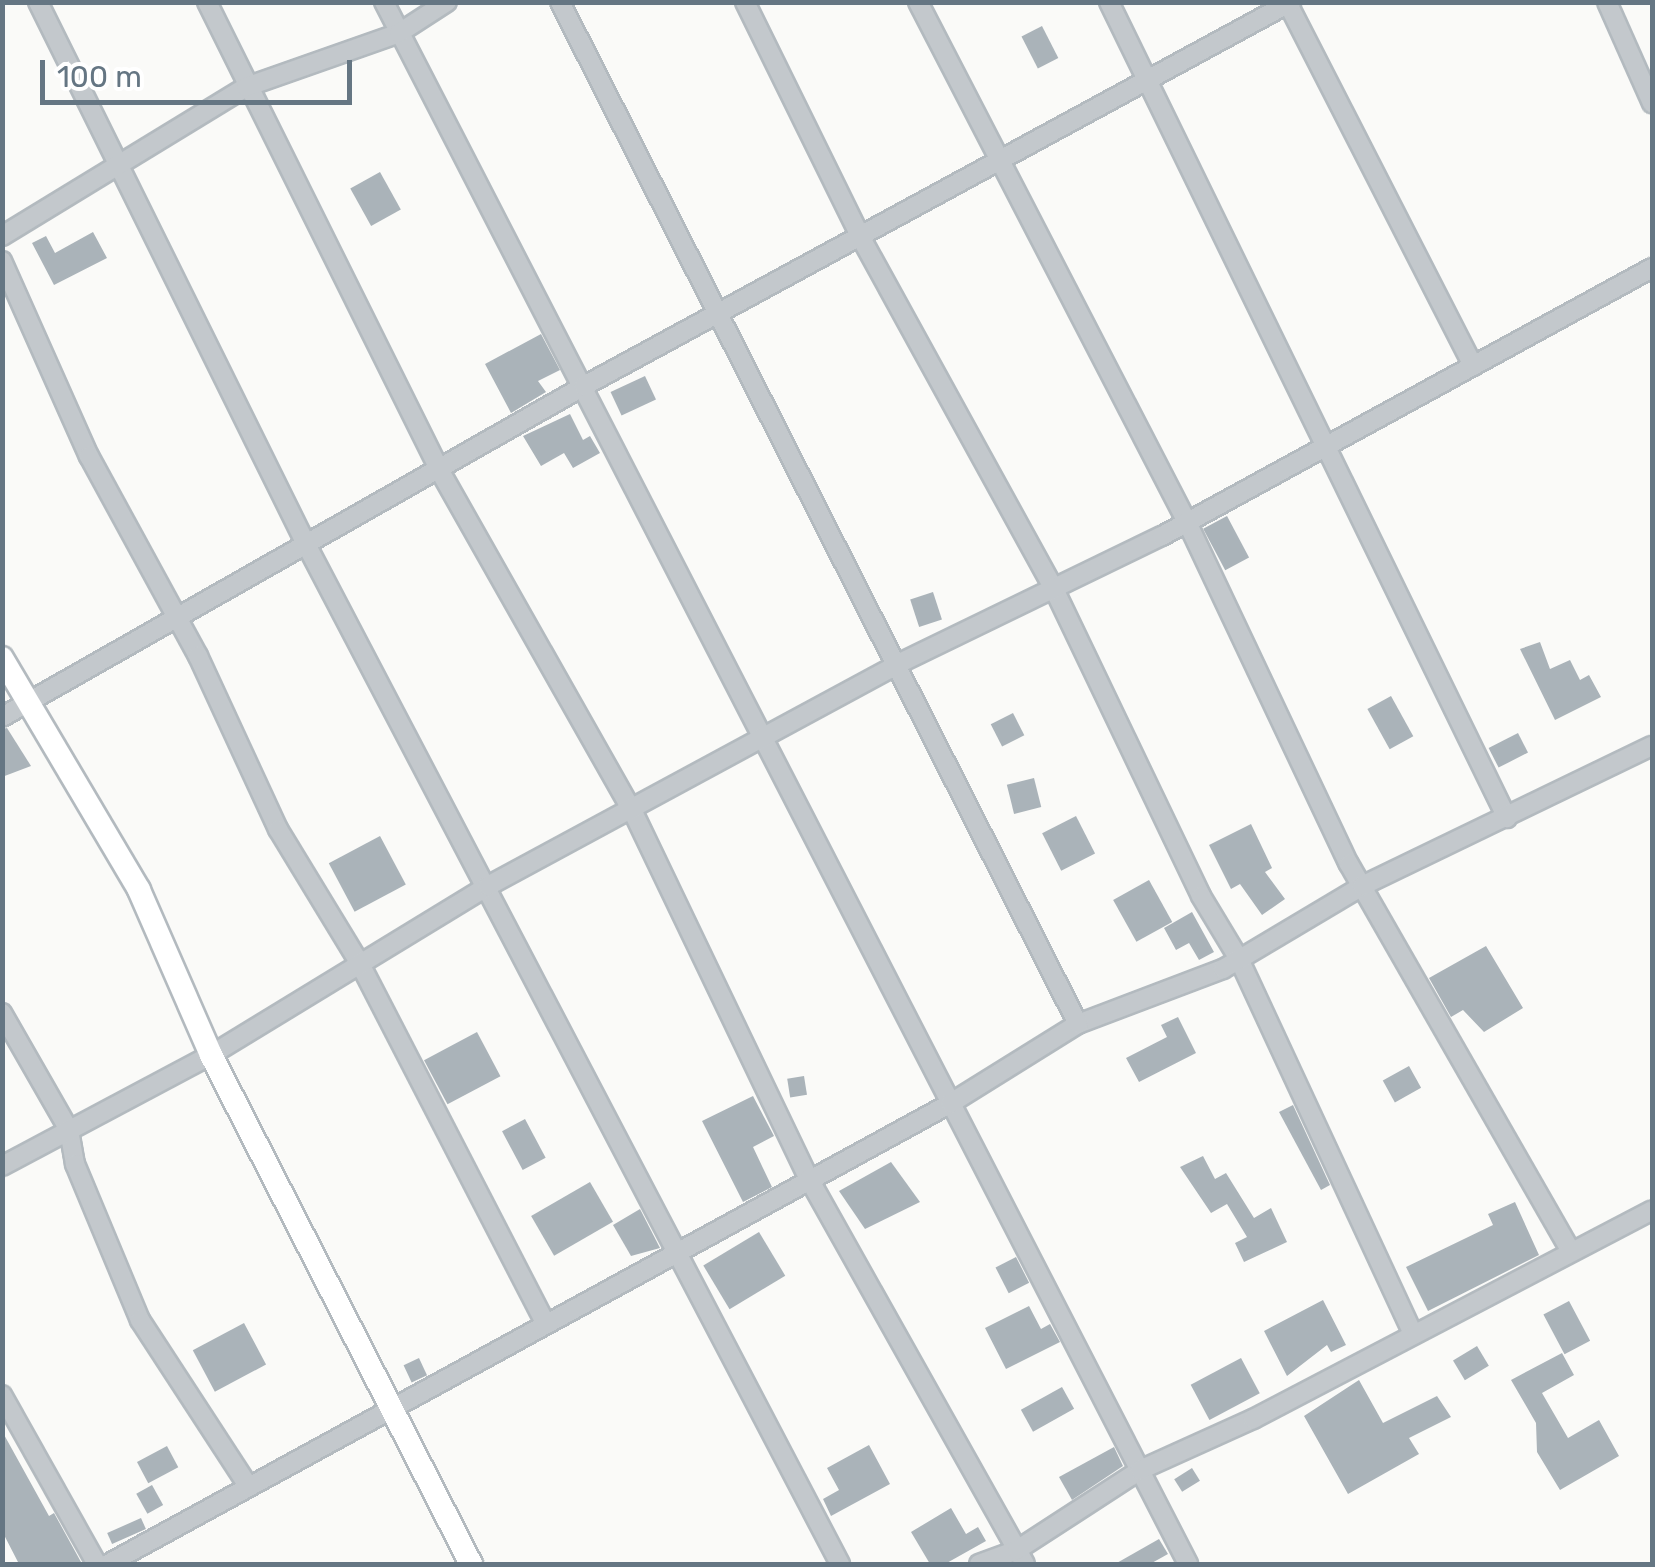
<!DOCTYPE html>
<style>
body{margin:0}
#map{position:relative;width:1655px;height:1567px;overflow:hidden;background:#fafaf8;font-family:Rubik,sans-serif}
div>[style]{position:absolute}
.building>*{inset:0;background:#aab3b9;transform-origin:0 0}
.roads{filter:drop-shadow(2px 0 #b3babf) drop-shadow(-2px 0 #b3babf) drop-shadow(0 2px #b3babf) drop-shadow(0 -2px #b3babf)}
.street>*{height:18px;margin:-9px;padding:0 9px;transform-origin:9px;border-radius:9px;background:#c3c8cc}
.secondary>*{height:22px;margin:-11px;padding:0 11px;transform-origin:11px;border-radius:11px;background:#fff}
span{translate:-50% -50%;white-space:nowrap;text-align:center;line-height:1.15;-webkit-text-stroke:10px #fff;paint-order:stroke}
.frame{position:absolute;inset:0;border:5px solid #657683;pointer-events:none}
.scale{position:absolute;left:40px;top:60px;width:312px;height:45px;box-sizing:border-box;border:5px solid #657683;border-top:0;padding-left:12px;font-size:30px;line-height:35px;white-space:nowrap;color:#657683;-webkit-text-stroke:8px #fff;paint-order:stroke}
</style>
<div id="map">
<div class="building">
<i style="left:1042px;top:26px;width:36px;height:23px;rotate:63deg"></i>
<i style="left:380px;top:172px;width:43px;height:34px;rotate:61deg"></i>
<i style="clip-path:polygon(93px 232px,107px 258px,54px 285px,32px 243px,46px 236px,55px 253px)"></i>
<i style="clip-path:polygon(541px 334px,560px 370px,538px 381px,546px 392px,511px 413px,485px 364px)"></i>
<i style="left:645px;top:376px;width:26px;height:38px;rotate:65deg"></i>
<i style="clip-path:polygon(570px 414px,583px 440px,590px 436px,600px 453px,573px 468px,564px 453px,541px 466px,523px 436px)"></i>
<i style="left:1227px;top:516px;width:47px;height:27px;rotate:62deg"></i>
<i style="left:933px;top:592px;width:29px;height:24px;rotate:72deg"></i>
<i style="clip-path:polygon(1540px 642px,1550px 669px,1570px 660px,1580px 680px,1589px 675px,1601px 697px,1555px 720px,1520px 649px)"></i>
<i style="left:1391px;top:696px;width:46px;height:27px;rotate:61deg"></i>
<i style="left:1013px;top:713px;width:25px;height:25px;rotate:63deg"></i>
<i style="clip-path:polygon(7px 728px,31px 766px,2px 777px,2px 729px)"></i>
<i style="left:1518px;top:733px;width:22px;height:33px;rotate:63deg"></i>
<i style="left:1034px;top:778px;width:30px;height:28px;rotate:76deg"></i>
<i style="left:1076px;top:816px;width:42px;height:38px;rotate:63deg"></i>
<i style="clip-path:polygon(1251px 824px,1272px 868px,1265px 872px,1285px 899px,1262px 915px,1240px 884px,1231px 889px,1209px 845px)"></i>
<i style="left:380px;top:836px;width:55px;height:58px;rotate:62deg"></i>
<i style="left:1149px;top:880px;width:48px;height:41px;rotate:61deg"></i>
<i style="clip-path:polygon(1192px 912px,1214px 952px,1199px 960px,1189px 943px,1176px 950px,1164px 928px)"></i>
<i style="clip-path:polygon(1486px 946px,1523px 1008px,1484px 1032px,1463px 1010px,1451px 1017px,1429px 978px)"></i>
<i style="clip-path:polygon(1178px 1017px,1196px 1053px,1139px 1082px,1126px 1058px,1167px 1037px,1161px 1025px)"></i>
<i style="left:477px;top:1032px;width:50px;height:60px;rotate:62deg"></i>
<i style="left:1409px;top:1066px;width:25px;height:30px;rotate:61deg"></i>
<i style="left:804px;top:1076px;width:19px;height:17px;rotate:81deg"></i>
<i style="clip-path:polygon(753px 1096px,774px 1136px,753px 1147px,772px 1187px,743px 1202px,702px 1121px)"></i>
<i style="clip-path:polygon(1293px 1105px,1330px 1185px,1321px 1190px,1279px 1112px)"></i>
<i style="left:525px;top:1119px;width:44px;height:26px;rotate:62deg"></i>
<i style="clip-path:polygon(1203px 1156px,1215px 1179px,1226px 1173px,1254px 1218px,1271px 1208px,1287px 1242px,1244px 1262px,1235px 1243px,1247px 1237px,1227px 1204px,1211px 1213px,1180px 1167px)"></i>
<i style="clip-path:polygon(891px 1162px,920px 1202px,865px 1229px,839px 1191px)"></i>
<i style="left:590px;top:1182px;width:46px;height:68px;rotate:60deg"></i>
<i style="clip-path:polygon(1515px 1202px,1539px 1255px,1428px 1311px,1406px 1267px,1493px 1225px,1488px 1214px)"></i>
<i style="clip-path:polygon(640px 1209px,660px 1248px,631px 1256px,613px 1225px)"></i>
<i style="left:759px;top:1232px;width:51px;height:65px;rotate:59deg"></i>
<i style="left:1016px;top:1257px;width:29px;height:23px;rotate:63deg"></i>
<i style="clip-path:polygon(1323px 1300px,1346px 1345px,1331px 1352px,1327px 1345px,1287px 1376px,1264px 1331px)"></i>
<i style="left:1569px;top:1301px;width:45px;height:29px;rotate:62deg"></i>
<i style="clip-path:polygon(1029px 1306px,1041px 1329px,1050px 1324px,1060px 1342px,1006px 1369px,985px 1328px)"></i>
<i style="left:244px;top:1323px;width:47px;height:58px;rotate:62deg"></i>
<i style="left:1477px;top:1346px;width:23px;height:28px;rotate:59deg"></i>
<i style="clip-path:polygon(1562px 1353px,1574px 1375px,1542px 1393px,1568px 1438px,1599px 1420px,1619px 1456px,1560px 1490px,1537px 1452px,1536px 1423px,1511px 1380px)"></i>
<i style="left:419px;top:1358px;width:19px;height:17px;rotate:65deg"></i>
<i style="left:1241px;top:1358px;width:40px;height:57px;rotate:62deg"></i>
<i style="clip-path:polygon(1359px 1380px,1383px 1423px,1437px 1396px,1451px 1417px,1409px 1438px,1419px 1454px,1348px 1494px,1304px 1416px)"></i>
<i style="left:1062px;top:1387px;width:25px;height:47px;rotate:61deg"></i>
<i style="clip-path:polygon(2px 1431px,49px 1516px,54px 1513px,81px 1562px,19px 1564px,2px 1531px)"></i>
<i style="clip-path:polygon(869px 1445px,890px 1484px,831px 1516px,823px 1499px,839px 1490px,827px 1468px)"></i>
<i style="left:167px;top:1446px;width:24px;height:34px;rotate:62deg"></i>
<i style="clip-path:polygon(1114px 1447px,1123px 1466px,1072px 1500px,1059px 1477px)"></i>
<i style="left:1192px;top:1468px;width:15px;height:21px;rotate:58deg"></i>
<i style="left:152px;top:1485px;width:23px;height:18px;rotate:61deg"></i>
<i style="clip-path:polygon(951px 1508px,966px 1534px,978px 1527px,986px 1541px,945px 1564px,930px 1564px,911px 1532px)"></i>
<i style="left:141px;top:1518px;width:12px;height:37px;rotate:66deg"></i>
<i style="clip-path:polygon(1159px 1539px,1168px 1554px,1150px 1564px,1115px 1564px)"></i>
</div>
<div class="roads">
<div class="street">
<i style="left:38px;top:2px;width:609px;rotate:63.69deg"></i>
<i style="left:308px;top:548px;width:1147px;rotate:62.36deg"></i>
<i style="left:207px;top:2px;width:526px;rotate:63.58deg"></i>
<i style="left:441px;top:473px;width:390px;rotate:60.5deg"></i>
<i style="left:633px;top:812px;width:407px;rotate:64.4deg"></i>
<i style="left:809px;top:1179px;width:441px;rotate:60.7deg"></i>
<i style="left:384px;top:2px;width:1757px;rotate:62.76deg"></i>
<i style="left:745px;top:2px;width:263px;rotate:63.8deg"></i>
<i style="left:861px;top:238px;width:401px;rotate:61.2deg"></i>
<i style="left:1054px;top:589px;width:340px;rotate:64.4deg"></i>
<i style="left:1201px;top:896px;width:74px;rotate:58.9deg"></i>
<i style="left:1239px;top:959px;width:413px;rotate:65.1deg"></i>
<i style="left:918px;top:2px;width:585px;rotate:62.65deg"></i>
<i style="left:1187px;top:522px;width:378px;rotate:64.7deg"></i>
<i style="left:1349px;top:864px;width:446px;rotate:60.2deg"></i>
<i style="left:1109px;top:2px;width:908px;rotate:64deg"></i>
<i style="left:1287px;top:2px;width:409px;rotate:62.9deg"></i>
<i style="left:1607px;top:2px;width:111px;rotate:66deg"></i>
<i style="left:2px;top:236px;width:286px;rotate:-31.4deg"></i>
<i style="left:246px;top:87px;width:162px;rotate:-19.4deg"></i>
<i style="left:399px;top:33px;width:57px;rotate:-32.9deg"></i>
<i style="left:2px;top:261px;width:214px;rotate:66deg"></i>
<i style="left:89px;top:456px;width:228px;rotate:61.4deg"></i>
<i style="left:198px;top:656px;width:191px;rotate:65.2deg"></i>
<i style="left:278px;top:829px;width:158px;rotate:58.7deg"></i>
<i style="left:360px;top:964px;width:404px;rotate:62.7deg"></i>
<i style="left:2px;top:717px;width:670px;rotate:-29.63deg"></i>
<i style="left:584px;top:386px;width:805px;rotate:-28.51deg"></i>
<i style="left:2px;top:1013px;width:135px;rotate:60.2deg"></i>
<i style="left:69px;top:1130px;width:35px;rotate:80deg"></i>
<i style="left:75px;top:1164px;width:169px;rotate:67.4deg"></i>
<i style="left:140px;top:1320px;width:199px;rotate:56.9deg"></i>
<i style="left:1078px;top:1024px;width:155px;rotate:-20.8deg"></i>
<i style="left:1223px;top:969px;width:162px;rotate:-30.8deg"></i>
<i style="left:1362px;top:886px;width:322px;rotate:-25.8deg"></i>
<i style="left:2px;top:1166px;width:237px;rotate:-28deg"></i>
<i style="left:211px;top:1055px;width:324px;rotate:-31.4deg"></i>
<i style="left:488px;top:886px;width:468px;rotate:-28.4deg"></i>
<i style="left:900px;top:663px;width:291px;rotate:-25.9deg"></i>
<i style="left:1162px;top:536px;width:559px;rotate:-28.68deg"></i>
<i style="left:2px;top:1395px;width:194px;rotate:60.7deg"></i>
<i style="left:108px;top:1564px;width:961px;rotate:-28.67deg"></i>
<i style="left:951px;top:1103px;width:150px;rotate:-31.9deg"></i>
<i style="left:1078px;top:1024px;width:1146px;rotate:-116.88deg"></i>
<i style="left:979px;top:1564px;width:40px;rotate:-20.2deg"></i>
<i style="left:1017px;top:1550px;width:147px;rotate:-33deg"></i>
<i style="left:1140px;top:1470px;width:124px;rotate:-24.3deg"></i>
<i style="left:1253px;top:1419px;width:450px;rotate:-27.6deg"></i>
</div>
<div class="secondary">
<i style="left:2px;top:658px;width:269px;rotate:59.4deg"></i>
<i style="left:139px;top:890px;width:180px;rotate:66.4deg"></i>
<i style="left:211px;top:1055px;width:572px;rotate:62.94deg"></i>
</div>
</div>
<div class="frame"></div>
<div class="scale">100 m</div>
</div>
